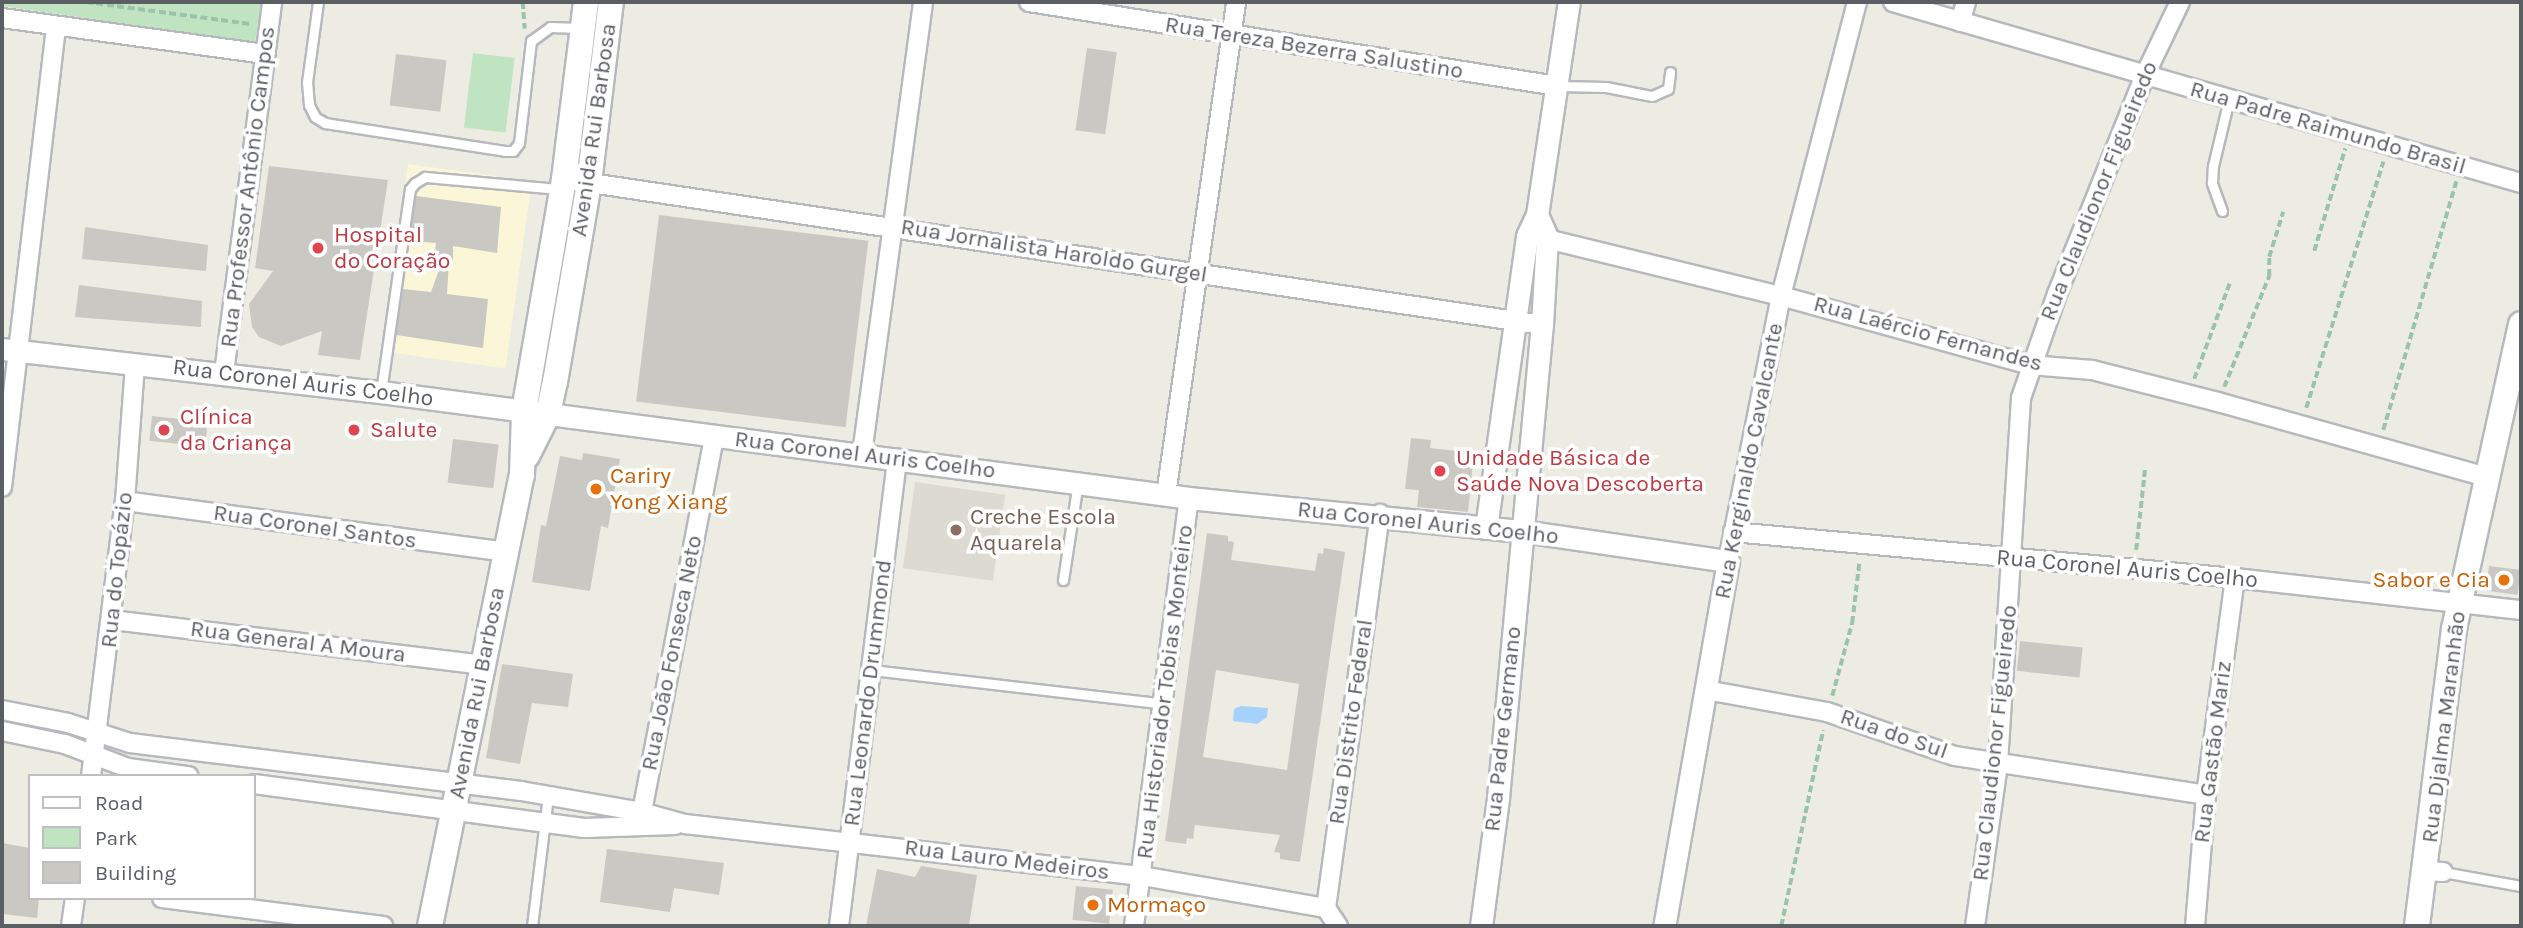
<!DOCTYPE html>
<meta charset="utf-8">
<style>
body{margin:0}
#map{position:relative;width:2523px;height:928px;overflow:hidden;background:#edece3;font-family:Karla,sans-serif}
div>[style]{position:absolute}
.commercial>*{inset:0;background:#fcf6d9;transform-origin:0 0}
.education>*{inset:0;background:#dddbd1;transform-origin:0 0}
.green>*{inset:0;background:#c0e4c2;transform-origin:0 0}
.water>*{inset:0;background:#a5d1fc}
.building>*{inset:0;background:#cac8c2;transform-origin:0 0}
.path>*{height:3.5px;margin-top:-1.75px;transform-origin:0;background:repeating-linear-gradient(90deg,#9ac4a9 0 7px,transparent 0 10.5px)}
.roads{filter:drop-shadow(2px 0 #b5b8bd) drop-shadow(-2px 0 #b5b8bd) drop-shadow(0 2px #b5b8bd) drop-shadow(0 -2px #b5b8bd)}
.service>*{height:9px;margin:-4.5px;padding:0 4.5px;transform-origin:4.5px;border-radius:4.5px;background:#fff}
.minor>*{height:18px;margin:-9px;padding:0 9px;transform-origin:9px;border-radius:9px;background:#fff}
.tertiary>*{height:21px;margin:-10.5px;padding:0 10.5px;transform-origin:10.5px;border-radius:10.5px;background:#fff}
.secondary>*{height:24px;margin:-12px;padding:0 12px;transform-origin:12px;border-radius:12px;background:#fff}
.dots>*{width:19px;height:19px;translate:-50% -50%;box-sizing:border-box;border:4px solid #fff;border-radius:50%}
span{translate:-50% -50%;white-space:nowrap;text-align:center;line-height:1.15;-webkit-text-stroke:7px #fff;paint-order:stroke}
.street-label{font-size:23px;color:#5b5e63}
.health-label{font-size:23px;color:#be3a42}
.left{translate:0 -50%;text-align:left}
.food-label{font-size:23px;color:#c56008}
.right{translate:-100% -50%;text-align:right}
.education-label{font-size:23px;color:#785e54}
.frame{position:absolute;inset:0;border:4px solid #5b5e63;pointer-events:none}
.legend{position:absolute;left:28px;top:774px;width:228px;height:126px;box-sizing:border-box;background:#fff;border:2px solid #bdbfc1;margin:0;padding:9px 12px;list-style:none;font-size:21px;color:#5b5e63}
.legend li{display:flex;align-items:center;gap:14px;height:35px}
.legend b{width:35px;border:2px solid #bdbfc1}
</style>
<div id="map">
<div class="commercial">
<i style="left:408px;top:164px;width:125px;height:189px;rotate:8deg"></i>
</div>
<div class="education">
<i style="left:915px;top:482px;width:91px;height:87px;rotate:8deg"></i>
</div>
<div class="green">
<i style="clip-path:polygon(2px 2px,261px 2px,255px 42px,2px 6px)"></i>
<i style="left:473px;top:53px;width:42px;height:75px;rotate:7deg"></i>
</div>
<div class="water">
<i style="clip-path:polygon(1241px 706px,1268px 708px,1267px 717px,1257px 724px,1233px 721px,1234px 709px)"></i>
</div>
<div class="building">
<i style="left:1087px;top:48px;width:30px;height:83px;rotate:8deg"></i>
<i style="left:396px;top:54px;width:51px;height:52px;rotate:7deg"></i>
<i style="clip-path:polygon(269px 166px,388px 180px,360px 360px,318px 355px,322px 331px,281px 346px,259px 337px,252px 327px,249px 304px,273px 271px,255px 268px)"></i>
<i style="clip-path:polygon(416px 196px,501px 207px,497px 253px,453px 246px,453px 261px,449px 260px,447px 294px,488px 299px,483px 348px,396px 335px,403px 289px,431px 292px,443px 259px,434px 258px,436px 243px,410px 241px)"></i>
<i style="left:659px;top:215px;width:211px;height:188px;rotate:7deg"></i>
<i style="clip-path:polygon(85px 227px,208px 245px,206px 271px,82px 259px)"></i>
<i style="clip-path:polygon(79px 285px,202px 301px,201px 327px,75px 317px)"></i>
<i style="left:152px;top:416px;width:56px;height:25px;rotate:6deg"></i>
<i style="clip-path:polygon(1411px 438px,1431px 440px,1430px 448px,1474px 453px,1468px 512px,1417px 507px,1419px 490px,1405px 489px)"></i>
<i style="left:453px;top:439px;width:46px;height:44px;rotate:7deg"></i>
<i style="clip-path:polygon(583px 453px,620px 459px,608px 528px,601px 526px,590px 591px,532px 582px,541px 525px,546px 526px,560px 456px,582px 460px)"></i>
<i style="clip-path:polygon(evenodd,1207px 533px,1228px 536px,1228px 541px,1234px 542px,1231px 560px,1315px 571px,1318px 553px,1323px 554px,1324px 548px,1345px 552px,1300px 862px,1280px 859px,1280px 853px,1274px 852px,1280px 835px,1195px 825px,1193px 839px,1187px 838px,1186px 844px,1165px 841px,1207px 533px,1216px 670px,1299px 684px,1287px 770px,1203px 757px,1216px 670px)"></i>
<i style="left:2489px;top:566px;width:32px;height:25px;rotate:7deg"></i>
<i style="left:2020px;top:641px;width:63px;height:30px;rotate:6deg"></i>
<i style="clip-path:polygon(502px 664px,573px 674px,568px 707px,532px 703px,520px 764px,486px 758px)"></i>
<i style="clip-path:polygon(2px 843px,30px 848px,30px 898px,39px 898px,37px 918px,2px 914px)"></i>
<i style="clip-path:polygon(607px 849px,724px 863px,719px 895px,674px 888px,670px 912px,600px 902px)"></i>
<i style="clip-path:polygon(921px 866px,977px 875px,969px 926px,866px 926px,877px 869px,915px 877px)"></i>
<i style="left:1076px;top:886px;width:37px;height:34px;rotate:6deg"></i>
</div>
<div class="path">
<i style="left:86px;top:2px;width:166px;rotate:7.6deg"></i>
<i style="left:523px;top:2px;width:27px;rotate:86deg"></i>
<i style="left:2314px;top:251px;width:107px;rotate:-73.1deg"></i>
<i style="left:2194px;top:379px;width:103px;rotate:-69.6deg"></i>
<i style="left:2224px;top:387px;width:120px;rotate:-67.9deg"></i>
<i style="left:2269px;top:276px;width:19px;rotate:-90deg"></i>
<i style="left:2269px;top:257px;width:47px;rotate:-72.7deg"></i>
<i style="left:2306px;top:408px;width:258px;rotate:-72.6deg"></i>
<i style="left:2383px;top:430px;width:259px;rotate:-73.6deg"></i>
<i style="left:2136px;top:550px;width:83px;rotate:-83.8deg"></i>
<i style="left:1832px;top:696px;width:76px;rotate:-74.7deg"></i>
<i style="left:1852px;top:623px;width:60px;rotate:-83.3deg"></i>
<i style="left:1781px;top:926px;width:200px;rotate:-77.9deg"></i>
<i style="left:1874px;top:926px;width:1px;rotate:-90deg"></i>
</div>
<div class="roads">
<div class="service">
<i style="left:318px;top:2px;width:81px;rotate:97.8deg"></i>
<i style="left:307px;top:82px;width:23px;rotate:85deg"></i>
<i style="left:309px;top:105px;width:13px;rotate:63deg"></i>
<i style="left:315px;top:117px;width:12px;rotate:31deg"></i>
<i style="left:325px;top:123px;width:182px;rotate:8.8deg"></i>
<i style="left:505px;top:151px;width:8px"></i>
<i style="left:513px;top:151px;width:10px;rotate:-53deg"></i>
<i style="left:519px;top:143px;width:103px;rotate:-83.3deg"></i>
<i style="left:531px;top:41px;width:24px;rotate:-36deg"></i>
<i style="left:550px;top:27px;width:30px;rotate:2deg"></i>
<i style="left:1558px;top:86px;width:48px;rotate:1.2deg"></i>
<i style="left:1606px;top:87px;width:47px;rotate:11.1deg"></i>
<i style="left:1652px;top:96px;width:17px;rotate:-24deg"></i>
<i style="left:1668px;top:89px;width:17px;rotate:-83deg"></i>
<i style="left:2222px;top:211px;width:30px;rotate:-110deg"></i>
<i style="left:2212px;top:183px;width:17px;rotate:-87deg"></i>
<i style="left:2213px;top:166px;width:69px;rotate:-76.6deg"></i>
<i style="left:381px;top:392px;width:205px;rotate:-81.9deg"></i>
<i style="left:410px;top:189px;width:8px;rotate:-50deg"></i>
<i style="left:415px;top:183px;width:12px;rotate:-31deg"></i>
<i style="left:425px;top:177px;width:135px;rotate:5.1deg"></i>
<i style="left:1063px;top:580px;width:99px;rotate:-81.3deg"></i>
<i style="left:872px;top:670px;width:294px;rotate:6.6deg"></i>
<i style="left:2443px;top:872px;width:79px;rotate:10.2deg"></i>
<i style="left:532px;top:926px;width:131px;rotate:-83deg"></i>
</div>
<div class="minor">
<i style="left:1029px;top:2px;width:535px;rotate:9.04deg"></i>
<i style="left:1893px;top:2px;width:654px;rotate:16.08deg"></i>
<i style="left:2px;top:18px;width:266px;rotate:7.8deg"></i>
<i style="left:1960px;top:22px;width:21px;rotate:-73deg"></i>
<i style="left:564px;top:179px;width:989px;rotate:8.49deg"></i>
<i style="left:1534px;top:236px;width:254px;rotate:13.7deg"></i>
<i style="left:1781px;top:296px;width:258px;rotate:15.5deg"></i>
<i style="left:2030px;top:365px;width:62px;rotate:4.6deg"></i>
<i style="left:2092px;top:370px;width:130px;rotate:14.3deg"></i>
<i style="left:2218px;top:402px;width:282px;rotate:15.6deg"></i>
<i style="left:224px;top:373px;width:374px;rotate:-82.6deg"></i>
<i style="left:862px;top:454px;width:456px;rotate:-82.3deg"></i>
<i style="left:2px;top:487px;width:464px;rotate:-83.3deg"></i>
<i style="left:1166px;top:495px;width:498px;rotate:-81.9deg"></i>
<i style="left:125px;top:501px;width:384px;rotate:7.6deg"></i>
<i style="left:1733px;top:532px;width:504px;rotate:5.24deg"></i>
<i style="left:2235px;top:578px;width:288px;rotate:6.4deg"></i>
<i style="left:1728px;top:561px;width:270px;rotate:-78.7deg"></i>
<i style="left:1781px;top:296px;width:304px;rotate:-75.5deg"></i>
<i style="left:112px;top:620px;width:374px;rotate:6.9deg"></i>
<i style="left:1706px;top:690px;width:123px;rotate:10.3deg"></i>
<i style="left:1827px;top:712px;width:135px;rotate:19deg"></i>
<i style="left:1955px;top:756px;width:254px;rotate:8.8deg"></i>
<i style="left:2px;top:710px;width:67px;rotate:11.1deg"></i>
<i style="left:68px;top:723px;width:65px;rotate:17.9deg"></i>
<i style="left:130px;top:743px;width:394px;rotate:7deg"></i>
<i style="left:521px;top:791px;width:122px;rotate:9.9deg"></i>
<i style="left:641px;top:812px;width:46px;rotate:15.3deg"></i>
<i style="left:685px;top:824px;width:460px;rotate:6.5deg"></i>
<i style="left:1142px;top:876px;width:187px;rotate:9.9deg"></i>
<i style="left:2px;top:731px;width:64px;rotate:11.7deg"></i>
<i style="left:65px;top:744px;width:67px;rotate:20.9deg"></i>
<i style="left:128px;top:768px;width:61px;rotate:7.6deg"></i>
<i style="left:91px;top:776px;width:277px;rotate:-83deg"></i>
<i style="left:125px;top:501px;width:137px;rotate:-85.8deg"></i>
<i style="left:254px;top:784px;width:333px;rotate:7.6deg"></i>
<i style="left:584px;top:828px;width:91px;rotate:-1.9deg"></i>
<i style="left:640px;top:822px;width:392px;rotate:-79.1deg"></i>
<i style="left:2425px;top:871px;width:18px;rotate:3deg"></i>
<i style="left:162px;top:898px;width:223px;rotate:7.2deg"></i>
<i style="left:71px;top:926px;width:28px;rotate:-82deg"></i>
<i style="left:839px;top:926px;width:471px;rotate:-82.9deg"></i>
<i style="left:1134px;top:926px;width:432px;rotate:-82.7deg"></i>
<i style="left:1338px;top:926px;width:22px;rotate:-124deg"></i>
<i style="left:1326px;top:908px;width:398px;rotate:-82.2deg"></i>
<i style="left:1975px;top:926px;width:164px;rotate:-81.9deg"></i>
<i style="left:1998px;top:764px;width:367px;rotate:-86.4deg"></i>
<i style="left:2021px;top:398px;width:110px;rotate:-70.9deg"></i>
<i style="left:2057px;top:294px;width:236px;rotate:-68.1deg"></i>
<i style="left:2145px;top:75px;width:81px;rotate:-64.4deg"></i>
<i style="left:2195px;top:926px;width:131px;rotate:-85.2deg"></i>
<i style="left:2206px;top:795px;width:219px;rotate:-82.4deg"></i>
</div>
<div class="tertiary">
<i style="left:2px;top:349px;width:381px;rotate:6.5deg"></i>
<i style="left:381px;top:392px;width:815px;rotate:7.47deg"></i>
<i style="left:1189px;top:498px;width:335px;rotate:5.7deg"></i>
<i style="left:1522px;top:531px;width:208px;rotate:8.3deg"></i>
<i style="left:1728px;top:561px;width:371px;rotate:99.9deg"></i>
<i style="left:1486px;top:528px;width:295px;rotate:-82deg"></i>
<i style="left:1527px;top:236px;width:23px;rotate:-65deg"></i>
<i style="left:1537px;top:215px;width:215px;rotate:-81.5deg"></i>
<i style="left:1481px;top:926px;width:129px;rotate:-82.4deg"></i>
<i style="left:1498px;top:798px;width:475px;rotate:-84.7deg"></i>
<i style="left:1542px;top:325px;width:88px;rotate:-86.7deg"></i>
<i style="left:1547px;top:237px;width:24px;rotate:-114deg"></i>
</div>
<div class="secondary">
<i style="left:527px;top:456px;width:47px;rotate:-63.4deg"></i>
<i style="left:548px;top:414px;width:33px;rotate:-78deg"></i>
<i style="left:555px;top:382px;width:202px;rotate:-80.3deg"></i>
<i style="left:589px;top:183px;width:182px;rotate:-83.1deg"></i>
<i style="left:430px;top:926px;width:460px;rotate:-78.5deg"></i>
<i style="left:522px;top:475px;width:64px;rotate:-88.2deg"></i>
<i style="left:524px;top:411px;width:235px;rotate:-80.2deg"></i>
<i style="left:564px;top:179px;width:178px;rotate:-82.9deg"></i>
<i style="left:2417px;top:926px;width:299px;rotate:-82.9deg"></i>
<i style="left:2454px;top:629px;width:312px;rotate:-77.6deg"></i>
</div>
</div>
<div class="dots">
<i style="left:318px;top:248px;background:#e0444e"></i>
<i style="left:164px;top:430px;background:#e0444e"></i>
<i style="left:354px;top:430px;background:#e0444e"></i>
<i style="left:1440px;top:471px;background:#e0444e"></i>
<i style="left:596px;top:489px;background:#e8710a"></i>
<i style="left:956px;top:530px;background:#8d6e63"></i>
<i style="left:2504px;top:580px;background:#e8710a"></i>
<i style="left:1093px;top:905px;background:#e8710a"></i>
</div>
<div class="street-label">
<span style="left:1314px;top:48px;rotate:9deg">Rua Tereza Bezerra Salustino</span>
<span style="left:2328px;top:128px;rotate:16deg">Rua Padre Raimundo Brasil</span>
<span style="left:594px;top:130px;rotate:-82deg">Avenida Rui Barbosa</span>
<span style="left:248px;top:187px;rotate:-83deg">Rua Professor Antônio Campos</span>
<span style="left:2099px;top:191px;rotate:-68deg">Rua Claudionor Figueiredo</span>
<span style="left:1054px;top:251px;rotate:9deg">Rua Jornalista Haroldo Gurgel</span>
<span style="left:1928px;top:334px;rotate:15deg">Rua Laércio Fernandes</span>
<span style="left:303px;top:383px;rotate:7deg">Rua Coronel Auris Coelho</span>
<span style="left:865px;top:455px;rotate:7deg">Rua Coronel Auris Coelho</span>
<span style="left:1749px;top:461px;rotate:-79deg">Rua Kerginaldo Cavalcante</span>
<span style="left:1428px;top:523px;rotate:6deg">Rua Coronel Auris Coelho</span>
<span style="left:315px;top:527px;rotate:8deg">Rua Coronel Santos</span>
<span style="left:2127px;top:569px;rotate:5deg">Rua Coronel Auris Coelho</span>
<span style="left:117px;top:570px;rotate:-84deg">Rua do Topázio</span>
<span style="left:298px;top:642px;rotate:7deg">Rua General A Moura</span>
<span style="left:672px;top:653px;rotate:-79deg">Rua João Fonseca Neto</span>
<span style="left:1165px;top:692px;rotate:-83deg">Rua Historiador Tobias Monteiro</span>
<span style="left:477px;top:693px;rotate:-79deg">Avenida Rui Barbosa</span>
<span style="left:868px;top:693px;rotate:-83deg">Rua Leonardo Drummond</span>
<span style="left:1351px;top:722px;rotate:-82deg">Rua Distrito Federal</span>
<span style="left:2444px;top:727px;rotate:-83deg">Rua Djalma Maranhão</span>
<span style="left:1503px;top:729px;rotate:-84deg">Rua Padre Germano</span>
<span style="left:1894px;top:734px;rotate:19deg">Rua do Sul</span>
<span style="left:1995px;top:743px;rotate:-84deg">Rua Claudionor Figueiredo</span>
<span style="left:2213px;top:752px;rotate:-83deg">Rua Gastão Mariz</span>
<span style="left:1007px;top:860px;rotate:7deg">Rua Lauro Medeiros</span>
</div>
<div class="health-label">
<span class="left" style="left:334px;top:248px">Hospital<br>do Coração</span>
<span class="left" style="left:180px;top:430px">Clínica<br>da Criança</span>
<span class="left" style="left:370px;top:430px">Salute</span>
<span class="left" style="left:1456px;top:471px">Unidade Básica de<br>Saúde Nova Descoberta</span>
</div>
<div class="food-label">
<span class="left" style="left:610px;top:489px">Cariry<br>Yong Xiang</span>
<span class="right" style="left:2490px;top:580px">Sabor e Cia</span>
<span class="left" style="left:1107px;top:905px">Mormaço</span>
</div>
<div class="education-label">
<span class="left" style="left:970px;top:530px">Creche Escola<br>Aquarela</span>
</div>
<div class="frame"></div>
<ul class="legend">
<li><b style="height:9px;background:#fff"></b>Road</li>
<li><b style="height:19px;background:#c0e4c2"></b>Park</li>
<li><b style="height:19px;background:#cac8c2"></b>Building</li>
</ul>
</div>
